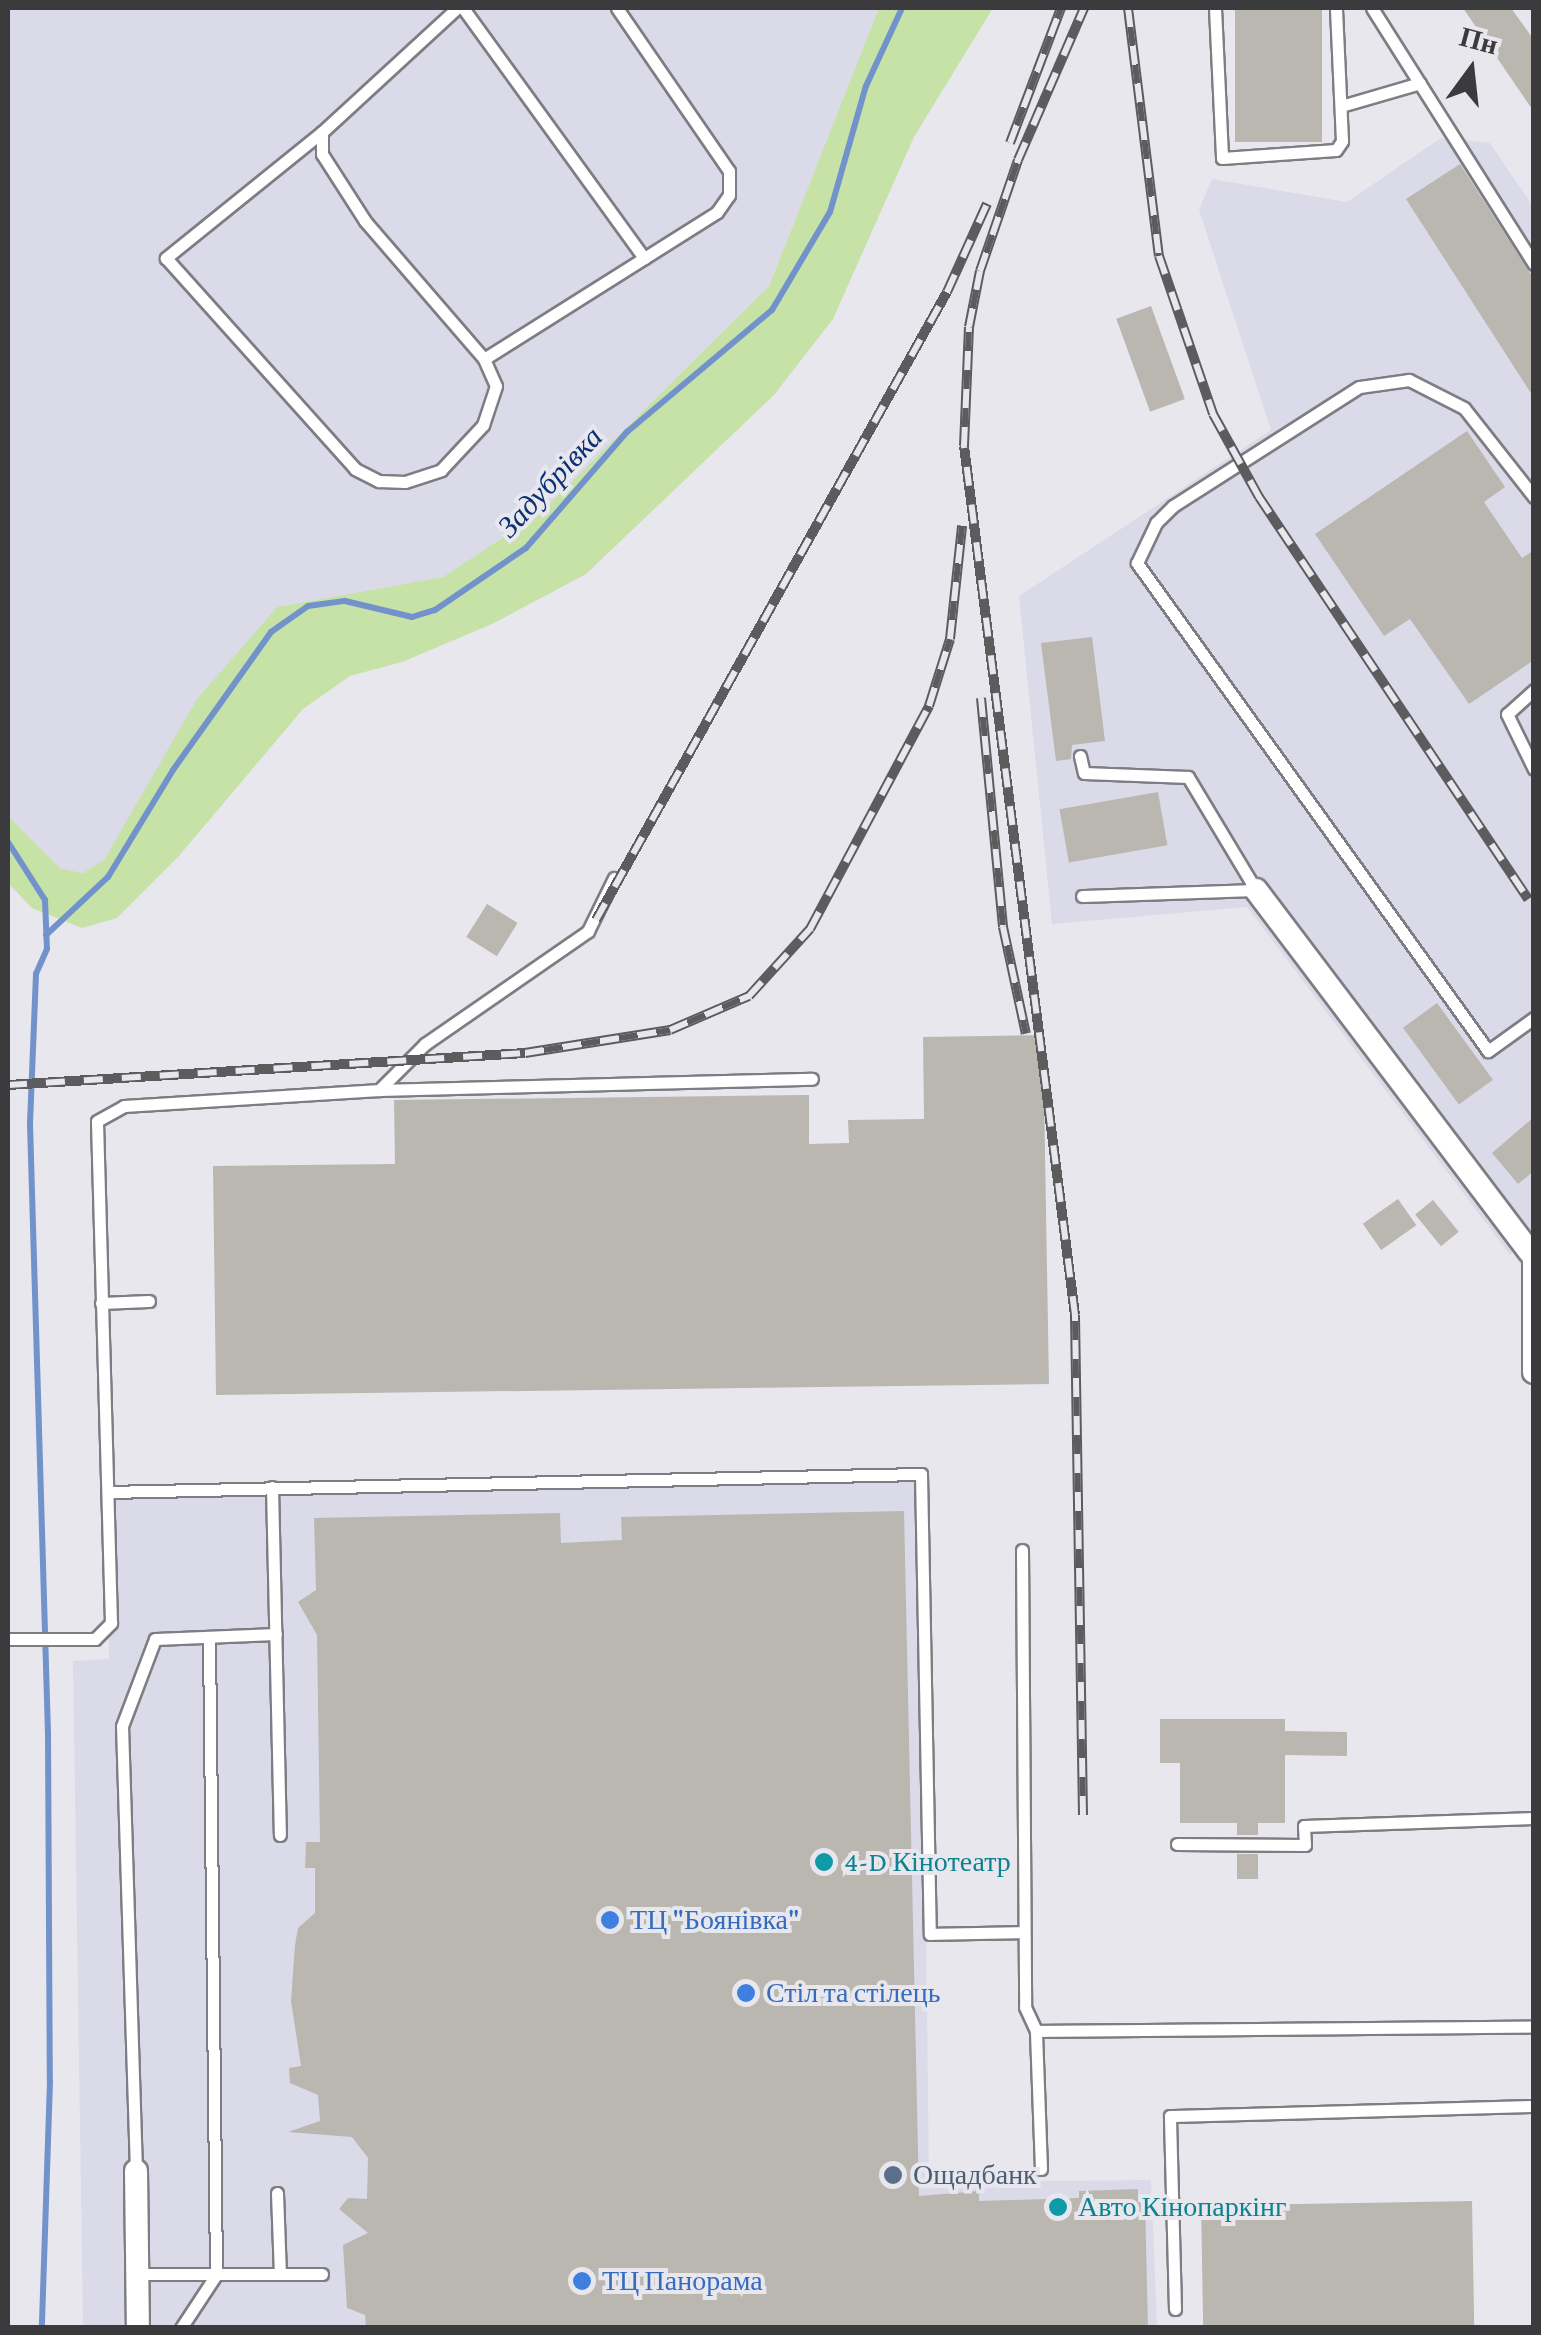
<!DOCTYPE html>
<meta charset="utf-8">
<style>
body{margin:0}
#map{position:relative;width:1541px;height:2335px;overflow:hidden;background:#e8e7ee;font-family:"Crimson Pro",serif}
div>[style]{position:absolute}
.built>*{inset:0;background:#dbdae8}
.green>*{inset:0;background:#c7e2a6}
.stream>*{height:6px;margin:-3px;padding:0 3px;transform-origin:3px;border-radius:3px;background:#7192cb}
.building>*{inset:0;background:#bab7b1;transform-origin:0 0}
.roads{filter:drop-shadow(2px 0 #7e7d83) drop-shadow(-2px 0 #7e7d83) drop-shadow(0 2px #7e7d83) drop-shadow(0 -2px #7e7d83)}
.lane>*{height:11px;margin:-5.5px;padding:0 5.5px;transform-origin:5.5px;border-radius:5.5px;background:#fff}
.street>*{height:22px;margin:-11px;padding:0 11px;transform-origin:11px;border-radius:11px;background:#fff}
.rail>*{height:10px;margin-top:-5px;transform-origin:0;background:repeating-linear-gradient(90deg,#e8e7ee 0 19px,#5c5c5f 0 38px);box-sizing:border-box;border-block:2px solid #5c5c5f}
.dots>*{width:28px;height:28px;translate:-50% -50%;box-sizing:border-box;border:5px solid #e8e7ee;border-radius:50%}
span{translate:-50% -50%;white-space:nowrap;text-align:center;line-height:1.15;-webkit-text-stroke:8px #e8e7ee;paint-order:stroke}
.culture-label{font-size:28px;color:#0d838f}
.left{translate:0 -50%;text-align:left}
.shop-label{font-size:28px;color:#366cbe}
.service-label{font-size:28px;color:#4e5e75}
.water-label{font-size:30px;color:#0b3073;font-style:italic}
.frame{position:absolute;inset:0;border:10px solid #3b3b3d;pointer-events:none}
.north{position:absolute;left:1421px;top:20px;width:100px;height:100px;-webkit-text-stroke:8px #e8e7ee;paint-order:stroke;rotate:15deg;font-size:28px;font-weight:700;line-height:40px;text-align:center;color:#3b3b3d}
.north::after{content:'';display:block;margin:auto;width:35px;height:45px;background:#3b3b3d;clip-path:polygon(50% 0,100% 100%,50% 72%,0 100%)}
</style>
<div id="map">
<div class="built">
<i style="clip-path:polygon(8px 8px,879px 8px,769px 286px,540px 513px,443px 577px,277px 607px,104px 860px,83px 873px,60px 868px,8px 816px)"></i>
<i style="clip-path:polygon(1441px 138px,1490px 143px,1534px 208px,1534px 1233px,1510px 1255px,1247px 907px,1052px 924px,1019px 596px,1271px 430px,1199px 210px,1212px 179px,1347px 202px)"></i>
<i style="clip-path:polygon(921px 1474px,929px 2182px,1151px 2180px,1157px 2326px,83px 2327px,73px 1661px,109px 1659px,108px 1492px)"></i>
</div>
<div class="green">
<i style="clip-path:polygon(879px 8px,993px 8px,914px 137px,833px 319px,774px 395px,586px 574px,492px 624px,402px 662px,350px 676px,303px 709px,178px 857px,117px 918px,82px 928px,32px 908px,8px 883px,8px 816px,60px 868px,83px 873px,104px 860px,197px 699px,277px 607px,443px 577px,540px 513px,769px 286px)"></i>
</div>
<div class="stream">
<i style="left:8px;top:842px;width:69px;rotate:57.5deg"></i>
<i style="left:45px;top:900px;width:49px;rotate:87.7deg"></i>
<i style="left:47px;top:949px;width:27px;rotate:114deg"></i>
<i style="left:36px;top:974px;width:150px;rotate:92.3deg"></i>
<i style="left:30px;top:1124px;width:609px;rotate:88.31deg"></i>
<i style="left:48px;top:1733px;width:348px;rotate:89.7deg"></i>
<i style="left:50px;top:2081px;width:247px;rotate:91.9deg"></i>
<i style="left:46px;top:935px;width:85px;rotate:-43.1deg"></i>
<i style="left:108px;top:877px;width:125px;rotate:-58.7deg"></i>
<i style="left:173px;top:770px;width:169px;rotate:-54.6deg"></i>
<i style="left:271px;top:632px;width:45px;rotate:-35.1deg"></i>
<i style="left:308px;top:606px;width:37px;rotate:-8deg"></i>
<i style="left:345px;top:601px;width:69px;rotate:13.4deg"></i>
<i style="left:412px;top:617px;width:24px;rotate:-17deg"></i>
<i style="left:435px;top:610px;width:110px;rotate:-34.3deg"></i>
<i style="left:526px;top:548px;width:154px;rotate:-49deg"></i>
<i style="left:627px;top:432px;width:189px;rotate:-40.1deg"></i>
<i style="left:772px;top:310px;width:114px;rotate:-59.4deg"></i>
<i style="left:830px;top:212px;width:131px;rotate:-74.1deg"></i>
<i style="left:866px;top:86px;width:86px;rotate:-65.2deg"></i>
</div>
<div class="building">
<i style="left:1235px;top:8px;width:87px;height:134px"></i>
<i style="clip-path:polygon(1463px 8px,1511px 8px,1534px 40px,1534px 112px)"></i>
<i style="clip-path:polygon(1460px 164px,1534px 279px,1534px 398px,1406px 199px)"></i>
<i style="left:1151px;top:306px;width:99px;height:37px;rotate:70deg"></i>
<i style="clip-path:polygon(1467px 431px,1505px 487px,1484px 502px,1522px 558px,1534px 550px,1534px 660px,1469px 704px,1410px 619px,1384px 636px,1315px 534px)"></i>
<i style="clip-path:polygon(1092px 637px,1105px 741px,1072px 745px,1071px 759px,1056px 761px,1041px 643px)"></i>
<i style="left:1158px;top:792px;width:54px;height:100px;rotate:80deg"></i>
<i style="left:487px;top:904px;width:36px;height:39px;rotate:32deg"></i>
<i style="left:1437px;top:1003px;width:95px;height:42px;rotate:54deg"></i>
<i style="clip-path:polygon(1043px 1035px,1049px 1384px,216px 1395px,213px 1166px,395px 1164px,394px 1100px,809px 1095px,809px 1144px,849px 1143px,848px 1120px,924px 1119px,923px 1037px)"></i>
<i style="clip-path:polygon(1534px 1117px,1534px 1171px,1518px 1184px,1492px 1153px)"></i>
<i style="left:1398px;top:1199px;width:32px;height:43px;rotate:55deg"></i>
<i style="left:1433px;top:1200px;width:41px;height:23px;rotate:51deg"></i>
<i style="clip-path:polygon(904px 1511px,919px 2196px,979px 2191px,979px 2201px,1079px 2198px,1079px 2191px,1138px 2189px,1138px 2202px,1145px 2202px,1148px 2328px,366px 2328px,365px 2315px,347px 2308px,343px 2245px,368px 2233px,339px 2209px,348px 2198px,367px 2199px,368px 2158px,352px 2137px,288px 2132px,320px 2121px,318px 2095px,290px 2083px,289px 2068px,301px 2066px,291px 2001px,295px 1945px,298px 1928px,315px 1913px,315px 1868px,305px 1868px,306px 1842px,320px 1842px,317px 1635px,298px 1602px,316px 1590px,314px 1518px,560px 1513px,561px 1543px,622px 1540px,621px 1517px)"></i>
<i style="clip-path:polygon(1160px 1719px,1285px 1719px,1285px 1731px,1347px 1732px,1347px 1756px,1285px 1755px,1285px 1823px,1258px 1823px,1258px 1835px,1237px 1835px,1237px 1823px,1180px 1823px,1180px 1763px,1160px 1763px)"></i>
<i style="left:1237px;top:1854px;width:21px;height:25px"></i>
<i style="left:1472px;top:2201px;width:127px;height:271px;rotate:89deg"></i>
</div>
<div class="roads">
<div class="lane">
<i style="left:457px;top:8px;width:183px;rotate:137.4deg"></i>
<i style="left:322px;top:132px;width:22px;rotate:90deg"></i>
<i style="left:322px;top:154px;width:80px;rotate:57.3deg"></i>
<i style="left:365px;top:221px;width:182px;rotate:49.2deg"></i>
<i style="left:484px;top:359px;width:275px;rotate:-32.2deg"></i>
<i style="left:717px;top:212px;width:21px;rotate:-55deg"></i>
<i style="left:729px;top:195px;width:24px;rotate:-90deg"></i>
<i style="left:729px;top:171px;width:198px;rotate:-124.5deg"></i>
<i style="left:463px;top:8px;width:309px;rotate:54.1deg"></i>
<i style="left:1215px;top:8px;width:150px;rotate:87.3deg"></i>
<i style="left:1222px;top:158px;width:114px;rotate:-4deg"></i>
<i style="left:1336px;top:150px;width:11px;rotate:-56deg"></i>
<i style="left:1342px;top:141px;width:133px;rotate:-92.6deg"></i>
<i style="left:1372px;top:8px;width:303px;rotate:57.7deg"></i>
<i style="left:1341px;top:106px;width:82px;rotate:-16.2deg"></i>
<i style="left:322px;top:132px;width:201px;rotate:141.1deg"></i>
<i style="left:166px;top:258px;width:283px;rotate:48.1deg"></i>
<i style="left:355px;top:469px;width:27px;rotate:27deg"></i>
<i style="left:379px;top:481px;width:26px;rotate:2deg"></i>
<i style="left:405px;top:482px;width:38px;rotate:-18deg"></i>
<i style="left:441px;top:470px;width:62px;rotate:-47deg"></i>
<i style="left:483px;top:425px;width:41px;rotate:-71.6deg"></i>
<i style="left:496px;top:386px;width:30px;rotate:-114deg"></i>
<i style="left:1534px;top:497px;width:113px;rotate:-128.2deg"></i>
<i style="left:1464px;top:408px;width:62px;rotate:-153deg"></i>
<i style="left:1409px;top:380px;width:50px;rotate:172deg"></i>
<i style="left:1359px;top:387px;width:221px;rotate:147.4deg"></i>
<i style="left:1173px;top:506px;width:24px;rotate:135deg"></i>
<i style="left:1156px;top:523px;width:44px;rotate:115.4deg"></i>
<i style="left:1137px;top:563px;width:601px;rotate:54.27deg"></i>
<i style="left:1488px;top:1051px;width:57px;rotate:-35.7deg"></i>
<i style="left:1534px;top:690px;width:36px;rotate:138deg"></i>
<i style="left:1507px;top:714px;width:61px;rotate:63.9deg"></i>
<i style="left:1080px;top:756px;width:17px;rotate:77deg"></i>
<i style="left:1084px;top:773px;width:104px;rotate:2.2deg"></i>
<i style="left:1188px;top:777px;width:132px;rotate:59deg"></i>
<i style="left:1256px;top:890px;width:174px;rotate:178deg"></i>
<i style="left:379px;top:1090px;width:65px;rotate:-45deg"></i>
<i style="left:425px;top:1044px;width:198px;rotate:-34.7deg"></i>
<i style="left:588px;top:931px;width:59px;rotate:-63.9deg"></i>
<i style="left:101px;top:1303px;width:48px;rotate:-2.4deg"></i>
<i style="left:272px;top:1487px;width:348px;rotate:88.7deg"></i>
<i style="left:108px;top:1492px;width:813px;rotate:-1.27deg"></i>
<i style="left:921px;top:1474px;width:460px;rotate:88.9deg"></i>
<i style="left:930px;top:1934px;width:94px;rotate:-1.2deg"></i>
<i style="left:1022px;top:1550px;width:457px;rotate:89.6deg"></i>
<i style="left:1025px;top:2007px;width:26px;rotate:65deg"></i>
<i style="left:8px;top:1639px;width:87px"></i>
<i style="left:95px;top:1639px;width:23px;rotate:-45deg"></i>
<i style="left:111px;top:1623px;width:502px;rotate:-91.6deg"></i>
<i style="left:97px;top:1121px;width:31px;rotate:-29deg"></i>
<i style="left:124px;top:1106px;width:256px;rotate:-3.6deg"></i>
<i style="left:379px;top:1090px;width:433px;rotate:-1.5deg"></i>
<i style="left:1177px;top:1844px;width:128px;rotate:0.4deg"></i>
<i style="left:1305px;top:1845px;width:19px;rotate:-93deg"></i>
<i style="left:1304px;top:1826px;width:230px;rotate:-2deg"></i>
<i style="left:1041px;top:2169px;width:138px;rotate:-92.1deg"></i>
<i style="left:1036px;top:2031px;width:498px;rotate:-0.5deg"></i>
<i style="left:136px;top:2171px;width:445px;rotate:-91.8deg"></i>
<i style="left:122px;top:1726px;width:93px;rotate:-69.2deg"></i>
<i style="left:155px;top:1639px;width:121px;rotate:-2.4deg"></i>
<i style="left:277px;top:2193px;width:81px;rotate:87.9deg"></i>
<i style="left:138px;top:2274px;width:184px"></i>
<i style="left:1175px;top:2309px;width:193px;rotate:-91.5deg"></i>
<i style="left:1170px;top:2116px;width:364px;rotate:-1.6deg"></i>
<i style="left:181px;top:2328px;width:64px;rotate:-56.6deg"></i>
<i style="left:216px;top:2275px;width:638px;rotate:-90.63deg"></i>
</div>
<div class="street">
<i style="left:1256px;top:890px;width:454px;rotate:52.9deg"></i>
<i style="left:1534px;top:1248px;width:124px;rotate:90deg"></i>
<i style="left:136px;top:2171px;width:157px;rotate:89.3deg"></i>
</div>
</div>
<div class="rail">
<i style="left:1128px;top:8px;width:250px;rotate:82.9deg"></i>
<i style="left:1159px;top:256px;width:167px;rotate:71.1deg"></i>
<i style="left:1213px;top:414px;width:95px;rotate:61deg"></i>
<i style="left:1259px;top:497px;width:484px;rotate:56.2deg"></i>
<i style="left:1010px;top:143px;width:144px;rotate:-69.3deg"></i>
<i style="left:981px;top:698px;width:230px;rotate:84.5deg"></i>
<i style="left:1003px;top:927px;width:109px;rotate:77.9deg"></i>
<i style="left:596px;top:920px;width:719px;rotate:-60.8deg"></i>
<i style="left:947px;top:292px;width:97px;rotate:-65.6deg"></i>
<i style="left:8px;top:1085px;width:518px;rotate:-3.54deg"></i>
<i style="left:525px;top:1053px;width:147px;rotate:-9deg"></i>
<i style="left:670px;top:1030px;width:86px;rotate:-23.3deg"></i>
<i style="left:749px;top:996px;width:91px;rotate:-47.7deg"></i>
<i style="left:810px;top:929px;width:253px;rotate:-61.9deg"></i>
<i style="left:929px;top:706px;width:70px;rotate:-72.6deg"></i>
<i style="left:950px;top:639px;width:114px;rotate:-83.9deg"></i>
<i style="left:1083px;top:1815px;width:500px;rotate:-90.92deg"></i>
<i style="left:1075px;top:1315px;width:876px;rotate:-97.28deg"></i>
<i style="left:964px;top:446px;width:119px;rotate:-87.6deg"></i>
<i style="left:969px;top:327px;width:57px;rotate:-78.9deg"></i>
<i style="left:980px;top:271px;width:117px;rotate:-71.1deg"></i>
<i style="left:1018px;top:160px;width:166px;rotate:-66.5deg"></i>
</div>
<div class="dots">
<i style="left:824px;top:1862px;background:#0f9aa8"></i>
<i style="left:610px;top:1920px;background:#3f7fe0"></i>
<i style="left:746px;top:1993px;background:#3f7fe0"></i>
<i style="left:893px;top:2175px;background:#5c6f8a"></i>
<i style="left:1058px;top:2207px;background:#0f9aa8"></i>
<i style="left:582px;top:2281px;background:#3f7fe0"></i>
</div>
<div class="culture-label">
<span class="left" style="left:844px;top:1862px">4-D Кінотеатр</span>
<span class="left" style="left:1078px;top:2207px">Авто Кінопаркінг</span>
</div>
<div class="shop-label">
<span class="left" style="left:630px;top:1920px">ТЦ "Боянівка"</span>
<span class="left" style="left:766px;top:1993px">Стіл та стілець</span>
<span class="left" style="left:602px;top:2281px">ТЦ Панорама</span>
</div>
<div class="service-label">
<span class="left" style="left:913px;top:2175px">Ощадбанк</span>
</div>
<div class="water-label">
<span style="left:550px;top:482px;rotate:-47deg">Задубрівка</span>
</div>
<div class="frame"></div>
<div class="north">Пн</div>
</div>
